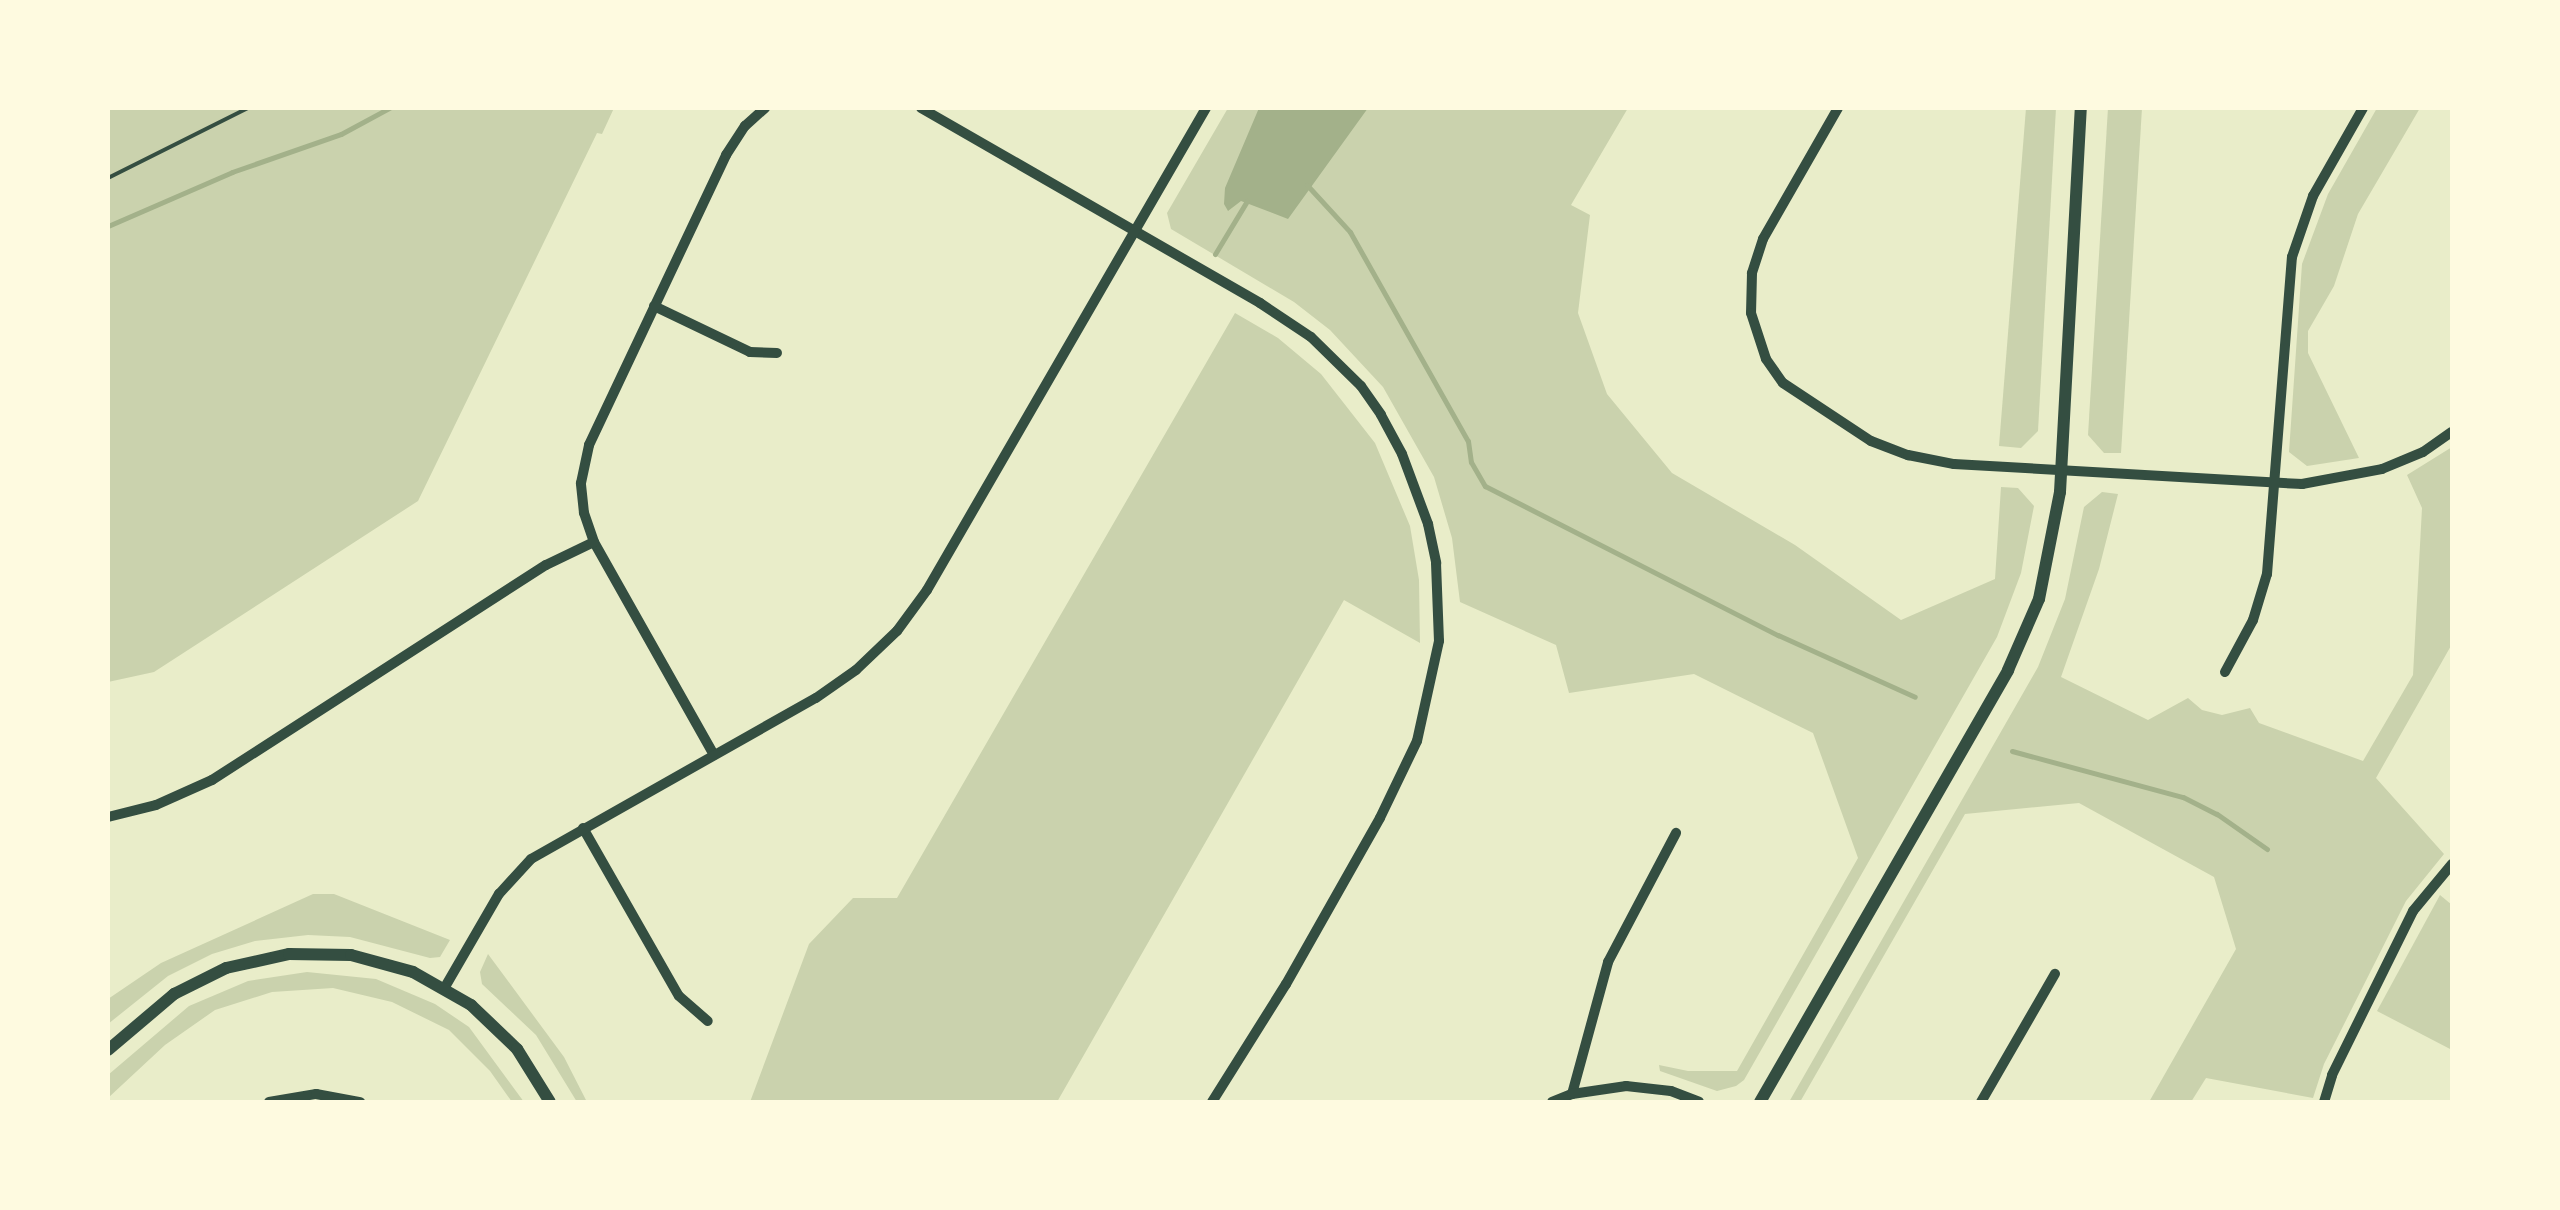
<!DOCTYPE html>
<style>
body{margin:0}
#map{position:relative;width:2560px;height:1210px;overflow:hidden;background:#e9edc9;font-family:Raleway,sans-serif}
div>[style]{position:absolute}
.green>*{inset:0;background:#cad2ad}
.water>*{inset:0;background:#a3b18a}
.stream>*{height:5px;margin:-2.5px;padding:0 2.5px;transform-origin:2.5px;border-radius:2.5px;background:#a3b18a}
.path>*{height:4px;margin:-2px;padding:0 2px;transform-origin:2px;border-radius:2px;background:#344e41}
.minor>*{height:10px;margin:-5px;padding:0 5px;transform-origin:5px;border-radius:5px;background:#344e41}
.tertiary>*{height:12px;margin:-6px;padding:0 6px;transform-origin:6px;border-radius:6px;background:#344e41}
span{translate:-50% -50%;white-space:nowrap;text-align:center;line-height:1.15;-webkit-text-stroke:10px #fefae0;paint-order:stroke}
.frame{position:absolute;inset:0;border:110px solid #fefae0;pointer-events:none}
</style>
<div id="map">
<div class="green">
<i style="clip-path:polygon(108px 108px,614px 108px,602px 134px,597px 133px,418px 501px,154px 672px,108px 682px)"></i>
<i style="clip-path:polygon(1228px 108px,1628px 108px,1571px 205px,1590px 215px,1578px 313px,1607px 394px,1672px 473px,1795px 545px,1901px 620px,1995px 579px,2001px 487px,2018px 488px,2034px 506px,2021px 573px,1997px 637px,1744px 1080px,1736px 1086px,1717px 1091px,1660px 1071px,1659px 1065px,1688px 1071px,1737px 1071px,1858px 858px,1813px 733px,1694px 674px,1569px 693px,1556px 645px,1460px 602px,1452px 538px,1434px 477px,1383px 387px,1330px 330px,1294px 302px,1171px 229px,1167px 213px)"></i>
<i style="clip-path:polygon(2026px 108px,2056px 108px,2038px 431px,2021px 448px,1999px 446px)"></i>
<i style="clip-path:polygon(2108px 108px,2142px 108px,2121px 453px,2104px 453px,2088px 435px)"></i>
<i style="clip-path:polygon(2377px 108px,2420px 108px,2358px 214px,2334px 286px,2308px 331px,2308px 353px,2359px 458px,2307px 466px,2289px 452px,2302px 264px,2328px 194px)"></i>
<i style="clip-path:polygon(1235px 313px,1278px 338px,1321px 374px,1375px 443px,1410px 526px,1419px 580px,1420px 643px,1344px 600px,1057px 1102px,750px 1102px,809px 944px,853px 898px,897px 898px)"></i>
<i style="clip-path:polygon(2452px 447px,2452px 644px,2376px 778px,2444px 854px,2406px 901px,2324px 1064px,2313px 1098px,2206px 1078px,2191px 1102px,2149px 1102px,2236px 949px,2214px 877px,2079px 803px,1965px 814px,1800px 1102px,1789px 1102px,2038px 667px,2065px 599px,2084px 507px,2102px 492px,2118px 494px,2099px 569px,2061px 677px,2148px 720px,2188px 698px,2202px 710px,2222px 715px,2250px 708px,2259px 723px,2363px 761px,2413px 675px,2422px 508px,2407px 475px)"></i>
<i style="clip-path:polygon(313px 894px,334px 894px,450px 940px,440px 957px,430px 958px,350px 937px,308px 935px,255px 941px,212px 954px,168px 976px,108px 1024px,108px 999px,161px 963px)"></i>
<i style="clip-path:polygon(2440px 895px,2452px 905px,2452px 1050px,2377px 1011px)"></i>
<i style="clip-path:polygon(488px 954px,564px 1057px,587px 1102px,577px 1102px,536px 1035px,482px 984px,480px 972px)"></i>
<i style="clip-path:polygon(307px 972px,376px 979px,435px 1004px,469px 1027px,524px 1102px,512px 1102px,490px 1071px,449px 1030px,392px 1002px,333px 988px,272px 992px,215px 1010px,165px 1045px,108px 1098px,108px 1075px,189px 1006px,248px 981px)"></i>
</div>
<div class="water">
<i style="clip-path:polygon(1259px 108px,1368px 108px,1288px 219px,1241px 201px,1228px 211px,1224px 204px,1225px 188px)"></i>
</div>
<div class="stream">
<i style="left:1307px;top:185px;width:64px;rotate:47.5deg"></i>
<i style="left:1350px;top:232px;width:240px;rotate:60.6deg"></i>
<i style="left:1468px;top:441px;width:21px;rotate:82deg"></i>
<i style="left:1471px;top:462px;width:28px;rotate:60deg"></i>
<i style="left:1485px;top:486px;width:329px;rotate:27deg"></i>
<i style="left:1778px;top:635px;width:150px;rotate:24.3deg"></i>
<i style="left:108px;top:226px;width:135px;rotate:-23.5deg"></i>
<i style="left:232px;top:172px;width:115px;rotate:-19.2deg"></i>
<i style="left:341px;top:134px;width:55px;rotate:-28.4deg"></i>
<i style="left:1215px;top:254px;width:62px;rotate:-58.9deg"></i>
<i style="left:2012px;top:751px;width:177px;rotate:15.1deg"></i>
<i style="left:2183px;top:797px;width:38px;rotate:27deg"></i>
<i style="left:2217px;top:814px;width:61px;rotate:35deg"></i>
</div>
<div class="path">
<i style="left:108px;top:178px;width:157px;rotate:-26.6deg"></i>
</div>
<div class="minor">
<i style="left:921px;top:108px;width:391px;rotate:29.9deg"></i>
<i style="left:1260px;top:303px;width:61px;rotate:33.7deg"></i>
<i style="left:1311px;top:337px;width:70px;rotate:44.4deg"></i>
<i style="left:1361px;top:386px;width:35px;rotate:55deg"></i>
<i style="left:1381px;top:415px;width:44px;rotate:61.7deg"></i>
<i style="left:1402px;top:454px;width:75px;rotate:69.6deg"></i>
<i style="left:1428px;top:524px;width:40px;rotate:78deg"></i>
<i style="left:1436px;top:563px;width:78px;rotate:87.8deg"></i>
<i style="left:1439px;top:641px;width:102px;rotate:102.4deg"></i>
<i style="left:1417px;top:741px;width:85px;rotate:115.7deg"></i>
<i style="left:1380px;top:818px;width:191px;rotate:119.5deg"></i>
<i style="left:1286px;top:984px;width:139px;rotate:122.1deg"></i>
<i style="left:1838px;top:108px;width:151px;rotate:119.8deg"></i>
<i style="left:1763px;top:239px;width:36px;rotate:108deg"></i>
<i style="left:1752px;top:273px;width:40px;rotate:91.4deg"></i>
<i style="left:1751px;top:313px;width:48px;rotate:71.9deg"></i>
<i style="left:1766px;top:359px;width:29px;rotate:55deg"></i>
<i style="left:1783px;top:383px;width:105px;rotate:33.4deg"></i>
<i style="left:1871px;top:441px;width:40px;rotate:21deg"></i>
<i style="left:1908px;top:455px;width:47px;rotate:11.1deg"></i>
<i style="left:1954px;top:464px;width:349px;rotate:3.3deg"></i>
<i style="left:2302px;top:484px;width:81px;rotate:-10.6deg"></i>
<i style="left:2382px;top:469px;width:44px;rotate:-22.5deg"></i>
<i style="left:2423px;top:452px;width:35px;rotate:-35deg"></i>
<i style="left:654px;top:306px;width:106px;rotate:25.6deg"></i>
<i style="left:750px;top:352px;width:27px;rotate:2deg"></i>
<i style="left:2225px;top:672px;width:59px;rotate:-61.7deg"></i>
<i style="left:2253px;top:620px;width:48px;rotate:-73.1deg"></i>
<i style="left:2267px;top:574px;width:318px;rotate:-85.5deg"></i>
<i style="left:2292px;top:257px;width:65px;rotate:-71deg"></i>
<i style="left:2313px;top:196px;width:101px;rotate:-60.4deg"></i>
<i style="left:714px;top:755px;width:244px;rotate:-119.4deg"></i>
<i style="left:594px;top:542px;width:31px;rotate:-109deg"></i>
<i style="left:584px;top:513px;width:30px;rotate:-96deg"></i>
<i style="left:581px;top:483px;width:39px;rotate:-78deg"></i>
<i style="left:589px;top:445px;width:321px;rotate:-64.7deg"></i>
<i style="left:726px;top:155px;width:35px;rotate:-57deg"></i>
<i style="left:745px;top:126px;width:27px;rotate:-42deg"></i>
<i style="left:108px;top:817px;width:49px;rotate:-14deg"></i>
<i style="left:156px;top:805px;width:61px;rotate:-24.1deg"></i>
<i style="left:212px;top:780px;width:397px;rotate:-32.8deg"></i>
<i style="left:546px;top:565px;width:53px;rotate:-25.6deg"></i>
<i style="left:583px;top:828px;width:193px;rotate:60.3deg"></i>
<i style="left:679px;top:996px;width:38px;rotate:41deg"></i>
<i style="left:445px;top:987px;width:108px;rotate:-59.9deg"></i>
<i style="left:499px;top:894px;width:47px;rotate:-47.6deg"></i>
<i style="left:531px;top:859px;width:327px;rotate:-29.5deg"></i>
<i style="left:816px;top:698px;width:49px;rotate:-35deg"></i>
<i style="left:856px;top:670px;width:57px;rotate:-43.6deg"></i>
<i style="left:897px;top:631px;width:51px;rotate:-53.8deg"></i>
<i style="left:927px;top:590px;width:557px;rotate:-59.94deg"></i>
<i style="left:1572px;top:1094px;width:137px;rotate:-74.7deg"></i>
<i style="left:1608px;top:962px;width:146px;rotate:-62.2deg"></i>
<i style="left:269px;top:1102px;width:48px;rotate:-9.7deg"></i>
<i style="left:316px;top:1094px;width:45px;rotate:10.3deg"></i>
<i style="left:1552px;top:1102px;width:22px;rotate:-22deg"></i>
<i style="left:1572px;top:1094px;width:55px;rotate:-8.4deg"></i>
<i style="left:1626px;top:1086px;width:45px;rotate:6.3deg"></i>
<i style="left:1671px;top:1091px;width:30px;rotate:21deg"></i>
<i style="left:1981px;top:1102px;width:148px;rotate:-60deg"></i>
<i style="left:2324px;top:1102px;width:28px;rotate:-73deg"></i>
<i style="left:2332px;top:1075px;width:183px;rotate:-63.7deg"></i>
<i style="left:2413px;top:911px;width:61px;rotate:-50.3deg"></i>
</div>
<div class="tertiary">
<i style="left:108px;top:1050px;width:87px;rotate:-40.3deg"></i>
<i style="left:174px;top:994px;width:58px;rotate:-26.6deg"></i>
<i style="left:226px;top:968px;width:65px;rotate:-12.5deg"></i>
<i style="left:289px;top:954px;width:62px;rotate:0.9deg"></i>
<i style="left:351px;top:955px;width:64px;rotate:15.3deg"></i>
<i style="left:413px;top:972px;width:67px;rotate:29.6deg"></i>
<i style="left:471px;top:1005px;width:64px;rotate:43.7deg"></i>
<i style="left:517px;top:1049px;width:62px;rotate:58.1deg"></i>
<i style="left:1760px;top:1102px;width:498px;rotate:-60.1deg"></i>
<i style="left:2008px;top:670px;width:77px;rotate:-66.4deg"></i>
<i style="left:2039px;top:599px;width:109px;rotate:-78.9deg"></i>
<i style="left:2060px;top:492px;width:385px;rotate:-86.9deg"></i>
</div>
<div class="frame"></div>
</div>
